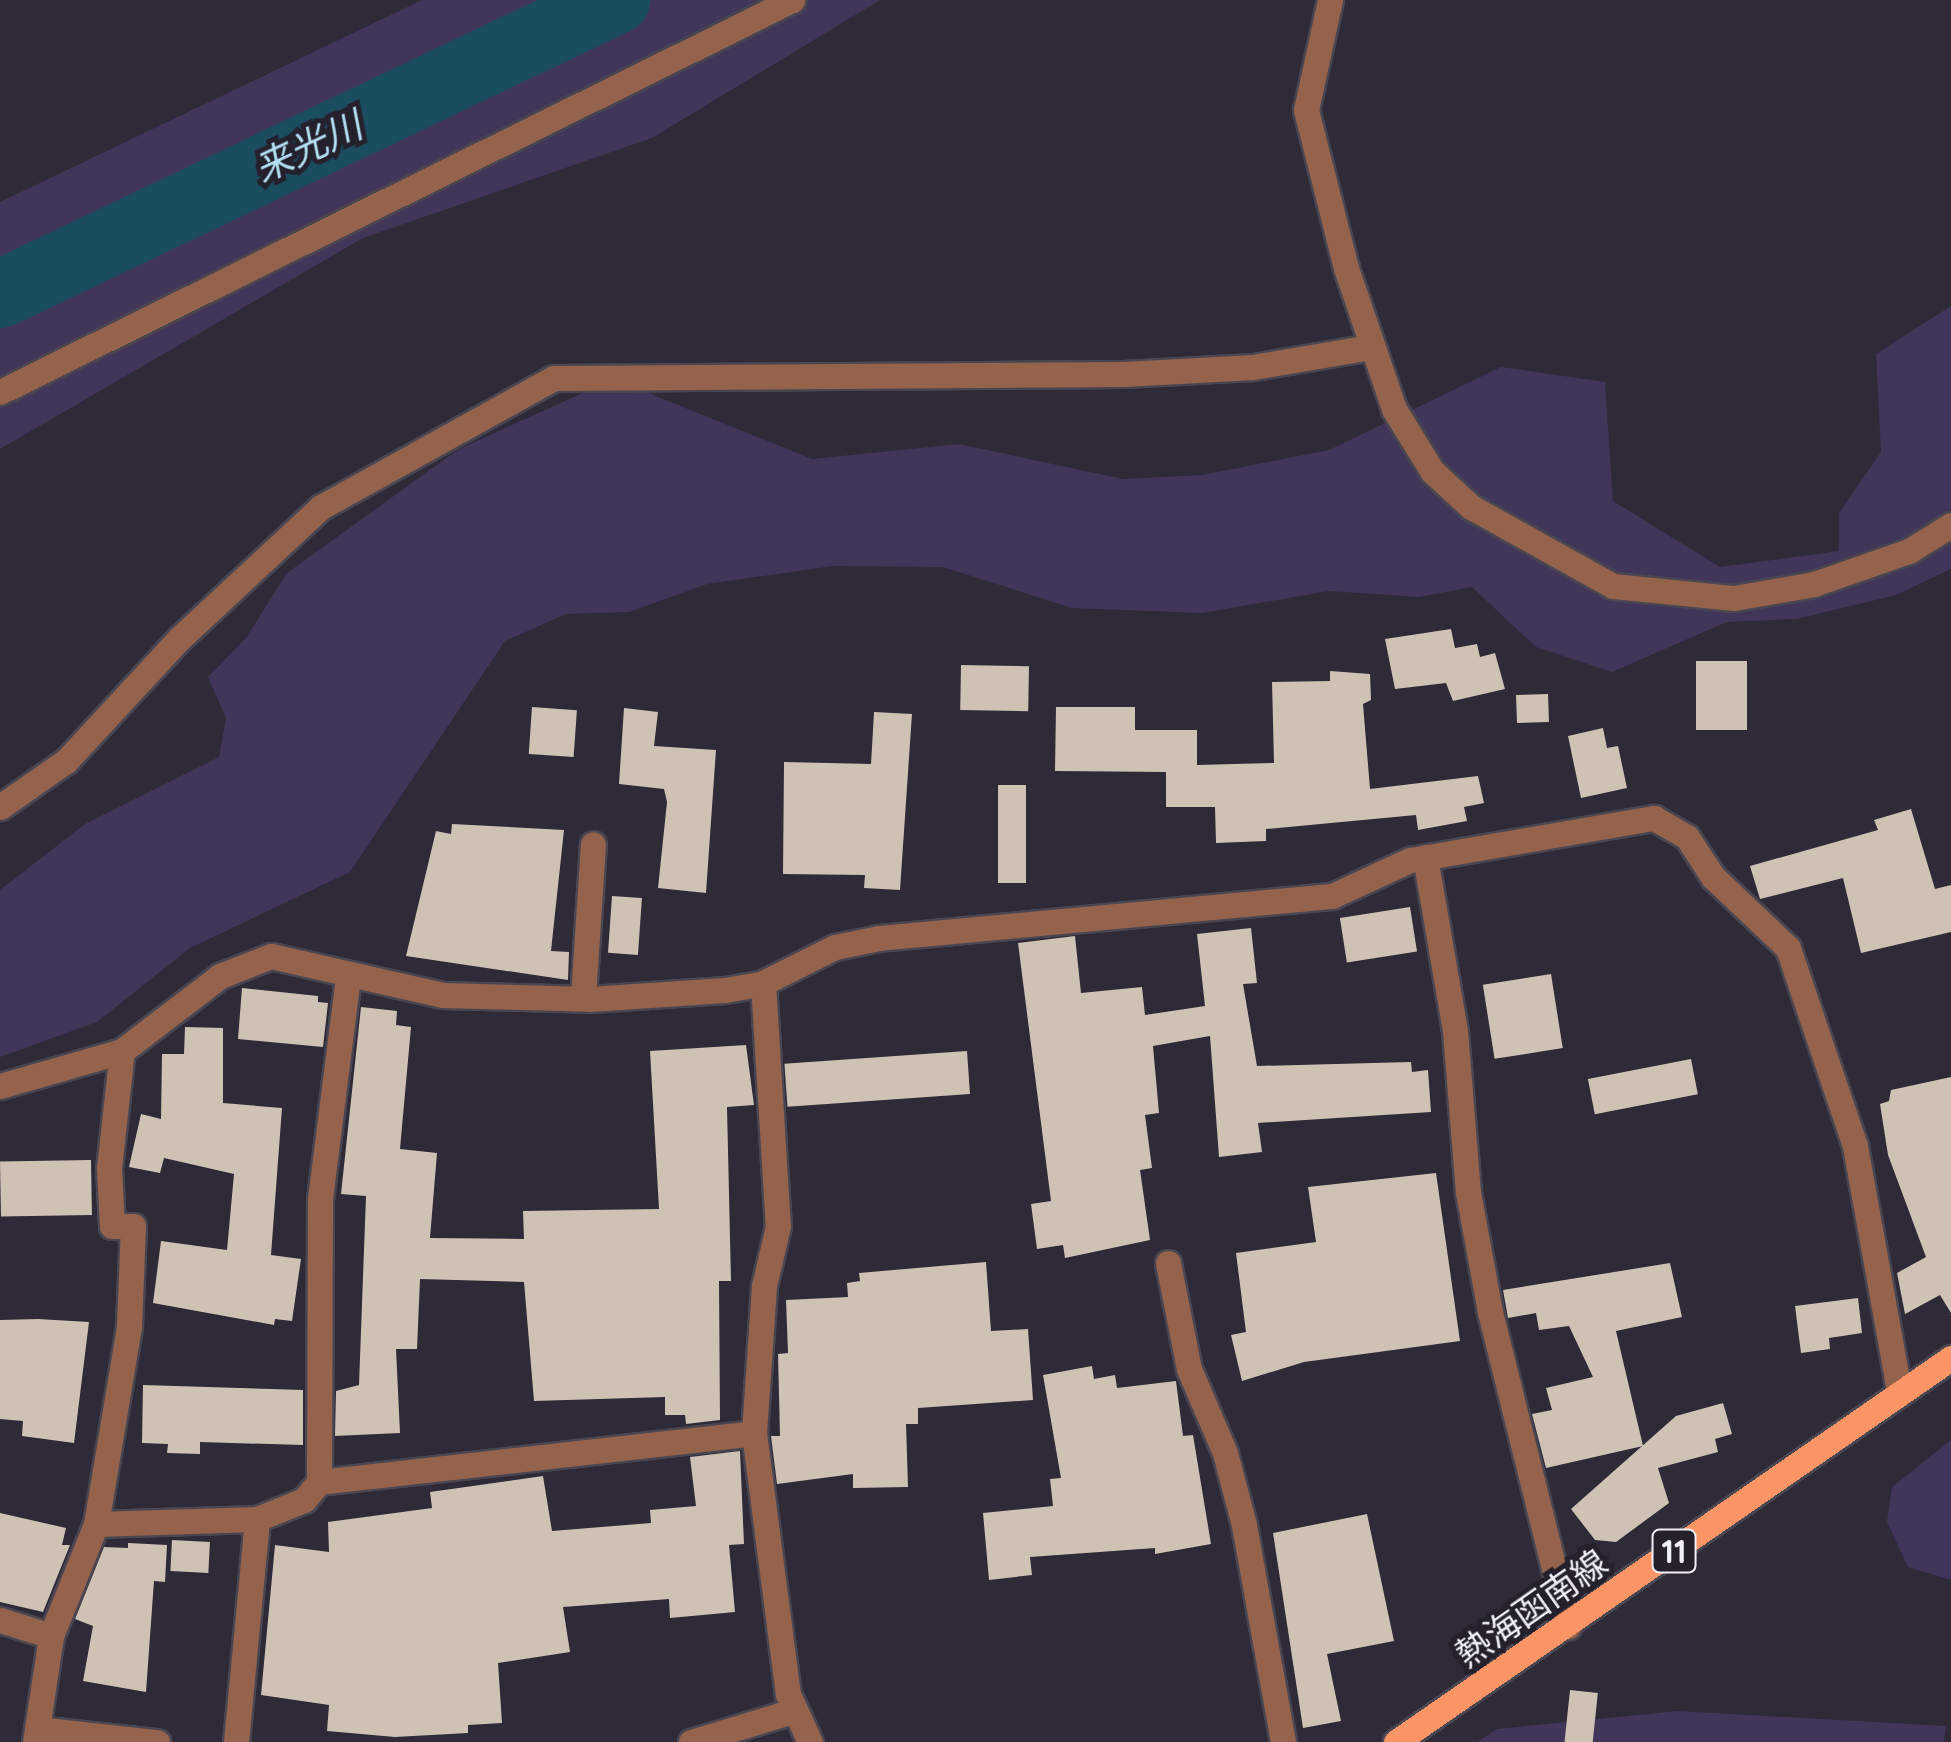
<!DOCTYPE html>
<meta charset="utf-8">
<style>
body{margin:0}
#map{position:relative;width:1951px;height:1742px;overflow:hidden;background:#2e2a37;font-family:Quicksand,"Noto Sans JP",sans-serif}
div>[style]{position:absolute}
.green>*{inset:0;background:#41355a}
.river>*{height:68px;margin:-34px;padding:0 34px;transform-origin:34px;border-radius:34px;background:#1a4d60}
.building>*{inset:0;background:#cec2b5;transform-origin:0 0}
.roads{filter:drop-shadow(2px 0 #494652) drop-shadow(-2px 0 #494652) drop-shadow(0 2px #494652) drop-shadow(0 -2px #494652)}
.minor>*{height:25px;margin:-12.5px;padding:0 12.5px;transform-origin:12.5px;border-radius:12.5px;background:#95624c}
.primary>*{height:25px;margin:-12.5px;padding:0 12.5px;transform-origin:12.5px;border-radius:12.5px;background:#fc9566}
span{translate:-50% -50%;white-space:nowrap;text-align:center;line-height:1.15;-webkit-text-stroke:10px #24212d;paint-order:stroke}
.shield-label span{padding:2px 8px;background:#24212d;border:2px solid;border-radius:8px;-webkit-text-stroke-width:0}
.shield-label{font-size:32px;color:#f1eff7;font-weight:700}
.street-label{font-size:35px;color:#f1eff7}
.water-label{font-size:38px;color:#b3e0f3;font-style:italic}
</style>
<div id="map">
<div class="green">
<i style="clip-path:polygon(422px 0,880px 0,652px 138px,363px 238px,0 449px,0 202px)"></i>
<i style="clip-path:polygon(1951px 306px,1951px 569px,1896px 595px,1797px 619px,1727px 622px,1612px 672px,1536px 647px,1472px 587px,1419px 597px,1329px 591px,1202px 613px,1072px 608px,943px 567px,833px 566px,707px 584px,629px 612px,566px 614px,505px 641px,350px 872px,190px 948px,97px 1022px,0 1057px,0 890px,85px 824px,219px 757px,226px 718px,208px 677px,246px 638px,287px 573px,459px 449px,585px 392px,646px 392px,812px 459px,959px 444px,1123px 479px,1202px 475px,1329px 450px,1501px 367px,1605px 382px,1613px 501px,1720px 567px,1839px 551px,1839px 513px,1881px 452px,1876px 354px)"></i>
<i style="clip-path:polygon(1951px 1440px,1951px 1580px,1908px 1567px,1887px 1522px,1892px 1487px)"></i>
<i style="clip-path:polygon(1678px 1711px,1946px 1726px,1944px 1742px,1477px 1742px,1497px 1729px)"></i>
</div>
<div class="river">
<i style="left:0;top:294px;width:683px;rotate:-25.51deg"></i>
</div>
<div class="building">
<i style="clip-path:polygon(1451px 629px,1455px 648px,1477px 644px,1480px 657px,1495px 653px,1505px 689px,1453px 701px,1446px 683px,1395px 689px,1385px 639px)"></i>
<i style="left:1696px;top:661px;width:51px;height:69px"></i>
<i style="left:961px;top:665px;width:68px;height:45px;rotate:1deg"></i>
<i style="clip-path:polygon(1330px 671px,1370px 674px,1371px 700px,1363px 704px,1370px 789px,1478px 776px,1484px 803px,1464px 807px,1467px 821px,1418px 830px,1416px 815px,1266px 829px,1266px 841px,1216px 843px,1215px 807px,1166px 807px,1166px 772px,1055px 771px,1056px 707px,1135px 707px,1135px 730px,1197px 730px,1197px 765px,1274px 763px,1272px 682px,1330px 681px)"></i>
<i style="left:1548px;top:694px;width:28px;height:32px;rotate:88deg"></i>
<i style="left:532px;top:707px;width:45px;height:47px;rotate:4deg"></i>
<i style="clip-path:polygon(624px 708px,658px 712px,654px 746px,716px 750px,706px 893px,658px 888px,667px 802px,664px 789px,619px 784px)"></i>
<i style="clip-path:polygon(874px 712px,912px 714px,900px 890px,864px 888px,865px 875px,783px 874px,784px 762px,871px 764px)"></i>
<i style="clip-path:polygon(1603px 728px,1607px 748px,1618px 746px,1627px 788px,1581px 798px,1568px 736px)"></i>
<i style="left:998px;top:785px;width:28px;height:98px"></i>
<i style="clip-path:polygon(1911px 809px,1935px 889px,1951px 885px,1951px 932px,1861px 953px,1843px 878px,1760px 899px,1750px 866px,1878px 830px,1874px 820px)"></i>
<i style="clip-path:polygon(452px 824px,564px 830px,551px 951px,569px 952px,568px 980px,406px 956px,436px 831px,451px 834px)"></i>
<i style="left:612px;top:896px;width:30px;height:57px;rotate:4deg"></i>
<i style="left:1410px;top:907px;width:45px;height:71px;rotate:81deg"></i>
<i style="clip-path:polygon(1251px 928px,1257px 983px,1243px 984px,1257px 1066px,1411px 1062px,1412px 1072px,1428px 1070px,1431px 1112px,1258px 1123px,1262px 1152px,1219px 1157px,1210px 1036px,1153px 1046px,1159px 1113px,1145px 1115px,1152px 1168px,1140px 1170px,1150px 1240px,1065px 1258px,1063px 1245px,1037px 1249px,1031px 1204px,1051px 1201px,1018px 943px,1075px 936px,1081px 993px,1142px 987px,1145px 1015px,1205px 1006px,1197px 934px)"></i>
<i style="left:1551px;top:974px;width:75px;height:69px;rotate:81deg"></i>
<i style="clip-path:polygon(242px 988px,318px 996px,318px 1002px,328px 1003px,323px 1047px,238px 1039px)"></i>
<i style="clip-path:polygon(361px 1007px,397px 1011px,396px 1025px,411px 1027px,400px 1149px,437px 1153px,430px 1238px,524px 1239px,523px 1211px,659px 1209px,650px 1051px,746px 1045px,754px 1105px,727px 1107px,731px 1281px,719px 1281px,720px 1420px,686px 1424px,685px 1415px,665px 1415px,665px 1397px,534px 1401px,524px 1282px,420px 1279px,417px 1349px,396px 1349px,400px 1433px,335px 1436px,336px 1391px,359px 1385px,366px 1196px,341px 1194px)"></i>
<i style="clip-path:polygon(185px 1027px,223px 1028px,223px 1103px,282px 1108px,271px 1255px,301px 1259px,292px 1321px,275px 1319px,274px 1325px,153px 1303px,161px 1241px,227px 1250px,234px 1174px,164px 1158px,160px 1173px,129px 1167px,141px 1114px,161px 1119px,162px 1054px,184px 1054px)"></i>
<i style="left:967px;top:1051px;width:43px;height:183px;rotate:86deg"></i>
<i style="left:1691px;top:1059px;width:36px;height:105px;rotate:79deg"></i>
<i style="clip-path:polygon(1951px 1077px,1951px 1313px,1940px 1295px,1905px 1314px,1897px 1273px,1926px 1257px,1888px 1155px,1880px 1104px,1889px 1101px,1891px 1090px)"></i>
<i style="left:91px;top:1160px;width:55px;height:91px;rotate:89deg"></i>
<i style="clip-path:polygon(1436px 1173px,1460px 1341px,1304px 1362px,1242px 1381px,1231px 1335px,1246px 1332px,1236px 1253px,1316px 1242px,1308px 1187px)"></i>
<i style="clip-path:polygon(986px 1262px,991px 1331px,1028px 1329px,1033px 1400px,918px 1408px,918px 1424px,906px 1424px,908px 1487px,853px 1488px,853px 1474px,777px 1484px,771px 1436px,780px 1436px,778px 1354px,788px 1353px,786px 1300px,848px 1297px,847px 1283px,860px 1281px,859px 1273px)"></i>
<i style="clip-path:polygon(1670px 1263px,1682px 1317px,1616px 1331px,1643px 1446px,1546px 1468px,1532px 1414px,1552px 1410px,1546px 1388px,1593px 1377px,1569px 1326px,1539px 1330px,1536px 1313px,1508px 1318px,1503px 1290px)"></i>
<i style="clip-path:polygon(1858px 1298px,1862px 1333px,1829px 1338px,1830px 1349px,1801px 1353px,1795px 1306px)"></i>
<i style="clip-path:polygon(38px 1319px,89px 1322px,74px 1443px,22px 1436px,23px 1421px,0 1419px,0 1320px)"></i>
<i style="clip-path:polygon(1092px 1366px,1094px 1379px,1115px 1375px,1117px 1388px,1176px 1381px,1183px 1436px,1193px 1435px,1211px 1544px,1155px 1554px,1155px 1548px,1030px 1557px,1032px 1575px,989px 1580px,983px 1513px,1053px 1506px,1050px 1479px,1061px 1478px,1043px 1375px)"></i>
<i style="clip-path:polygon(143px 1385px,303px 1390px,303px 1445px,200px 1442px,200px 1454px,167px 1453px,168px 1444px,142px 1443px)"></i>
<i style="clip-path:polygon(1723px 1403px,1732px 1434px,1715px 1439px,1718px 1452px,1658px 1468px,1669px 1503px,1616px 1542px,1595px 1540px,1571px 1509px,1676px 1416px)"></i>
<i style="clip-path:polygon(740px 1451px,744px 1544px,729px 1545px,735px 1612px,670px 1618px,669px 1599px,563px 1607px,570px 1652px,498px 1663px,502px 1723px,468px 1725px,468px 1733px,395px 1737px,327px 1731px,329px 1705px,261px 1695px,275px 1545px,329px 1552px,328px 1522px,432px 1508px,430px 1492px,543px 1476px,552px 1531px,651px 1523px,650px 1510px,696px 1506px,690px 1457px)"></i>
<i style="clip-path:polygon(0 1513px,66px 1528px,62px 1545px,70px 1545px,43px 1612px,0 1602px)"></i>
<i style="clip-path:polygon(1367px 1514px,1394px 1641px,1327px 1654px,1341px 1721px,1303px 1728px,1273px 1533px)"></i>
<i style="left:172px;top:1540px;width:38px;height:31px;rotate:3deg"></i>
<i style="clip-path:polygon(128px 1543px,167px 1545px,165px 1582px,154px 1581px,146px 1692px,83px 1681px,93px 1626px,75px 1619px,104px 1547px,128px 1548px)"></i>
<i style="left:1570px;top:1690px;width:28px;height:52px;rotate:6deg"></i>
</div>
<div class="roads">
<div class="minor">
<i style="left:1330px;top:0;width:113px;rotate:102.3deg"></i>
<i style="left:1306px;top:110px;width:163px;rotate:75.8deg"></i>
<i style="left:1346px;top:268px;width:149px;rotate:71.2deg"></i>
<i style="left:1394px;top:409px;width:73px;rotate:58.5deg"></i>
<i style="left:1432px;top:471px;width:53px;rotate:42.7deg"></i>
<i style="left:1471px;top:507px;width:162px;rotate:29.1deg"></i>
<i style="left:1613px;top:586px;width:122px;rotate:5.7deg"></i>
<i style="left:1734px;top:598px;width:81px;rotate:-9.9deg"></i>
<i style="left:1814px;top:584px;width:101px;rotate:-19.2deg"></i>
<i style="left:1909px;top:551px;width:49px;rotate:-31.8deg"></i>
<i style="left:0;top:392px;width:884px;rotate:-26.33deg"></i>
<i style="left:0;top:807px;width:80px;rotate:-34.9deg"></i>
<i style="left:66px;top:761px;width:166px;rotate:-47.2deg"></i>
<i style="left:179px;top:639px;width:194px;rotate:-42.9deg"></i>
<i style="left:321px;top:507px;width:266px;rotate:-29deg"></i>
<i style="left:554px;top:378px;width:570px;rotate:-0.4deg"></i>
<i style="left:1124px;top:374px;width:129px;rotate:-3.1deg"></i>
<i style="left:1253px;top:367px;width:119px;rotate:-9.7deg"></i>
<i style="left:1425px;top:857px;width:177px;rotate:80.2deg"></i>
<i style="left:1455px;top:1031px;width:162px;rotate:85.4deg"></i>
<i style="left:1468px;top:1192px;width:122px;rotate:79.6deg"></i>
<i style="left:1490px;top:1312px;width:324px;rotate:76deg"></i>
<i style="left:348px;top:977px;width:224px;rotate:97.2deg"></i>
<i style="left:320px;top:1199px;width:283px;rotate:90.2deg"></i>
<i style="left:319px;top:1482px;width:438px;rotate:-6.4deg"></i>
<i style="left:763px;top:983px;width:243px;rotate:86.5deg"></i>
<i style="left:778px;top:1226px;width:62px;rotate:103.1deg"></i>
<i style="left:764px;top:1286px;width:147px;rotate:93.9deg"></i>
<i style="left:754px;top:1433px;width:263px;rotate:82.6deg"></i>
<i style="left:788px;top:1694px;width:53px;rotate:65.4deg"></i>
<i style="left:583px;top:998px;width:154px;rotate:-86.3deg"></i>
<i style="left:0;top:1086px;width:127px;rotate:-16deg"></i>
<i style="left:122px;top:1051px;width:123px;rotate:-37.4deg"></i>
<i style="left:220px;top:976px;width:55px;rotate:-21.4deg"></i>
<i style="left:271px;top:956px;width:175px;rotate:12.8deg"></i>
<i style="left:442px;top:995px;width:148px;rotate:1.5deg"></i>
<i style="left:590px;top:999px;width:135px;rotate:-3.8deg"></i>
<i style="left:725px;top:990px;width:39px;rotate:-10deg"></i>
<i style="left:763px;top:983px;width:80px;rotate:-26.6deg"></i>
<i style="left:835px;top:947px;width:45px;rotate:-11.6deg"></i>
<i style="left:879px;top:938px;width:455px;rotate:-5.3deg"></i>
<i style="left:1332px;top:896px;width:86px;rotate:-24.8deg"></i>
<i style="left:1410px;top:860px;width:248px;rotate:-9.8deg"></i>
<i style="left:1654px;top:818px;width:38px;rotate:30deg"></i>
<i style="left:1687px;top:837px;width:48px;rotate:57deg"></i>
<i style="left:1713px;top:877px;width:103px;rotate:43.4deg"></i>
<i style="left:1788px;top:948px;width:209px;rotate:71.3deg"></i>
<i style="left:1855px;top:1146px;width:249px;rotate:79.8deg"></i>
<i style="left:1168px;top:1263px;width:108px;rotate:78.8deg"></i>
<i style="left:1189px;top:1369px;width:91px;rotate:66.8deg"></i>
<i style="left:1225px;top:1453px;width:74px;rotate:75.2deg"></i>
<i style="left:1244px;top:1525px;width:220px;rotate:79.8deg"></i>
<i style="left:96px;top:1524px;width:161px;rotate:-1.8deg"></i>
<i style="left:257px;top:1519px;width:51px;rotate:-22deg"></i>
<i style="left:304px;top:1500px;width:23px;rotate:-50deg"></i>
<i style="left:0;top:1620px;width:53px;rotate:17.4deg"></i>
<i style="left:37px;top:1729px;width:121px;rotate:6.2deg"></i>
<i style="left:35px;top:1742px;width:107px;rotate:-81.4deg"></i>
<i style="left:51px;top:1636px;width:121px;rotate:-68.1deg"></i>
<i style="left:96px;top:1524px;width:201px;rotate:-80.5deg"></i>
<i style="left:129px;top:1326px;width:100px;rotate:-87.7deg"></i>
<i style="left:133px;top:1226px;width:21px;rotate:180deg"></i>
<i style="left:112px;top:1226px;width:58px;rotate:-93deg"></i>
<i style="left:109px;top:1168px;width:118px;rotate:-83.7deg"></i>
<i style="left:236px;top:1742px;width:224px;rotate:-84.6deg"></i>
<i style="left:691px;top:1742px;width:107px;rotate:-16.9deg"></i>
</div>
<div class="primary">
<i style="left:1396px;top:1742px;width:675px;rotate:-34.68deg"></i>
</div>
</div>
<div class="shield-label">
<span style="left:1674px;top:1551px">11</span>
</div>
<div class="street-label">
<span style="left:1531px;top:1608px;rotate:-35deg">熱海函南線</span>
</div>
<div class="water-label">
<span style="left:308px;top:147px;rotate:-25deg">来光川</span>
</div>
</div>
